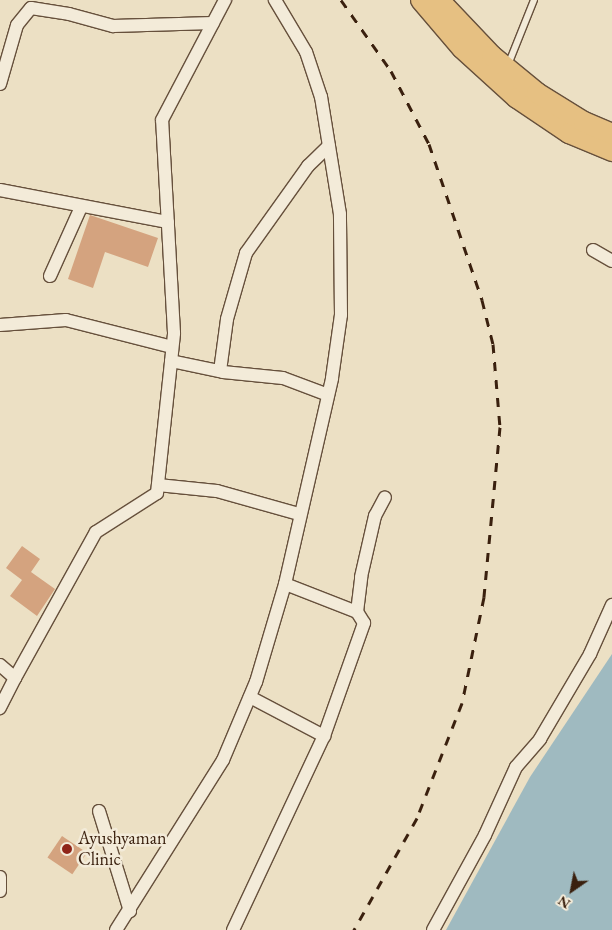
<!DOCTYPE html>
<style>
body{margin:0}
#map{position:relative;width:612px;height:930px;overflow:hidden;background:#ece0c4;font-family:"EB Garamond",serif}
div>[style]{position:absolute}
.water>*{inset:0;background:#9fbac0}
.building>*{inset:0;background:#d4a37f;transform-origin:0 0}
.roads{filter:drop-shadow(1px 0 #66503c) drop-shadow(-1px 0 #66503c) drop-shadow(0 1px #66503c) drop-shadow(0 -1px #66503c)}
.service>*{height:6px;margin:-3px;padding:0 3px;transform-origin:3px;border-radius:3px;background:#f3ebd9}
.minor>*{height:12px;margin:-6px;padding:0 6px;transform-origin:6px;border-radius:6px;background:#f3ebd9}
.trunk>*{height:20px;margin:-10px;padding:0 10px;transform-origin:10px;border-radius:10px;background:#e6c082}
.rail>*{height:3px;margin-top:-1.5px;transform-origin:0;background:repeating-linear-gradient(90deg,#3a200e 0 9px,transparent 0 18px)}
.dots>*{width:14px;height:14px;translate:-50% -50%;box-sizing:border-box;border:2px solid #f3ebd9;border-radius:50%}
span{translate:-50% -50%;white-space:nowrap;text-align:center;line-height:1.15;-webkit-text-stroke:5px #f3ebd9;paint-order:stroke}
.poi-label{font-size:18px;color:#3a200e}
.left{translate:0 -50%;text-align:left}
.north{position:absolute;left:547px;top:865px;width:50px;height:50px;-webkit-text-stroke:4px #f3ebd9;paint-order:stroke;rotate:213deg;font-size:14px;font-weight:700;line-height:20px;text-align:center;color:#3a200e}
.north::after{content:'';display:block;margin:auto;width:18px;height:22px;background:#3a200e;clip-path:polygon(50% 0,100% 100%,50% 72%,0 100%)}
</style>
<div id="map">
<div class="water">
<i style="clip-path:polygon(612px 654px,612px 930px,446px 930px,530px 777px)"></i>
</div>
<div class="building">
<i style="clip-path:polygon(90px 215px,158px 238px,148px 267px,105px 252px,93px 288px,68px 279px)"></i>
<i style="clip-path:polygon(22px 546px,40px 559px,31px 572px,55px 589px,37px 616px,10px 596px,22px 580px,6px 568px)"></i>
<i style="left:62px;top:836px;width:30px;height:26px;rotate:34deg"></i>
</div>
<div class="roads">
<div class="service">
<i style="left:508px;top:65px;width:70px;rotate:-68.2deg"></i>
</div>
<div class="minor">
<i style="left:0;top:84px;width:61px;rotate:-73.9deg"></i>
<i style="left:17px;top:25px;width:22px;rotate:-51deg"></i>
<i style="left:31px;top:8px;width:38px;rotate:9deg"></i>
<i style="left:69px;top:14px;width:46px;rotate:15.3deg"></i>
<i style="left:113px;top:26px;width:100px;rotate:-1.7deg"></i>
<i style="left:0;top:190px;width:171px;rotate:10.8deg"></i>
<i style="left:593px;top:250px;width:22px;rotate:30deg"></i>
<i style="left:50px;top:276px;width:76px;rotate:-65.8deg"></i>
<i style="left:0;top:325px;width:66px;rotate:-4.3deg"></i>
<i style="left:66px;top:320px;width:109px;rotate:14.3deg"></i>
<i style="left:171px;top:361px;width:53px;rotate:11.9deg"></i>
<i style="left:223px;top:372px;width:60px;rotate:5.7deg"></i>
<i style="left:283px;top:378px;width:48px;rotate:20.7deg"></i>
<i style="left:220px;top:371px;width:52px;rotate:-82.3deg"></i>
<i style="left:227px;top:319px;width:69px;rotate:-73.9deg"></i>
<i style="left:246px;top:253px;width:107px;rotate:-54.5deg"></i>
<i style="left:308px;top:166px;width:29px;rotate:-44deg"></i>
<i style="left:158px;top:485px;width:59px;rotate:5.8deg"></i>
<i style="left:217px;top:491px;width:85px;rotate:15.7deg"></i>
<i style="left:357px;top:612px;width:35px;rotate:-83deg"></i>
<i style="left:361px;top:577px;width:63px;rotate:-77.1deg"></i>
<i style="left:375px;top:516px;width:21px;rotate:-62deg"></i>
<i style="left:0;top:665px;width:20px;rotate:41deg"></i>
<i style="left:15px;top:678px;width:34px;rotate:117deg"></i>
<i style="left:15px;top:678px;width:167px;rotate:-61deg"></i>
<i style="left:96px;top:532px;width:72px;rotate:-32.6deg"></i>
<i style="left:157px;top:493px;width:161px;rotate:-83.9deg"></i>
<i style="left:174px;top:333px;width:213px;rotate:-93.2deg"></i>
<i style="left:162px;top:120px;width:136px;rotate:-62.3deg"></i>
<i style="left:250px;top:697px;width:84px;rotate:27.8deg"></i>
<i style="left:99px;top:811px;width:105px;rotate:72.8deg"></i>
<i style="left:0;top:877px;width:14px;rotate:90deg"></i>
<i style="left:116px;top:930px;width:201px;rotate:-57.8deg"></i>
<i style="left:223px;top:760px;width:85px;rotate:-67.1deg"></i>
<i style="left:256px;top:682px;width:102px;rotate:-73.5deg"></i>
<i style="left:285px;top:584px;width:211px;rotate:-77.1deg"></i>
<i style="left:332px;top:378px;width:64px;rotate:-81.9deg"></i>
<i style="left:341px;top:315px;width:101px;rotate:-90.6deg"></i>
<i style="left:340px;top:214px;width:119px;rotate:-99.2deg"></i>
<i style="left:321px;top:97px;width:47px;rotate:-108.4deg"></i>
<i style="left:306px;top:52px;width:61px;rotate:-120.8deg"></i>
<i style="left:233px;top:930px;width:214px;rotate:-64.9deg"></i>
<i style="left:324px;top:736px;width:120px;rotate:-70.5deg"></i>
<i style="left:364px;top:623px;width:13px;rotate:-122deg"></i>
<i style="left:357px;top:612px;width:77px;rotate:-158.7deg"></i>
<i style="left:433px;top:930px;width:108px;rotate:-61.3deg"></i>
<i style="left:485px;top:835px;width:75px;rotate:-65.5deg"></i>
<i style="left:516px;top:767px;width:37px;rotate:-49deg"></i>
<i style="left:540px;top:739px;width:99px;rotate:-59.5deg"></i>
<i style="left:590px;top:654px;width:54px;rotate:-65.8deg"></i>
</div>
<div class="trunk">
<i style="left:421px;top:0;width:63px;rotate:49.5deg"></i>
<i style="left:462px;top:48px;width:74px;rotate:42.3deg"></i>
<i style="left:517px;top:98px;width:63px;rotate:33.9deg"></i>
<i style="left:569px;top:133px;width:47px;rotate:22.7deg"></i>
<i style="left:439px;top:0;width:77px;rotate:46.6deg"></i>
<i style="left:492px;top:56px;width:58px;rotate:39.4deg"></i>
<i style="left:537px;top:93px;width:55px;rotate:31.7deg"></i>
<i style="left:584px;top:122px;width:30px;rotate:23deg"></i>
</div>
</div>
<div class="rail">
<i style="left:341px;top:0;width:87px;rotate:54.8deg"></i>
<i style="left:391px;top:71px;width:82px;rotate:62.5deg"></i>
<i style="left:429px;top:144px;width:165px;rotate:71.2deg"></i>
<i style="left:482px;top:300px;width:45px;rotate:76deg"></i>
<i style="left:493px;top:344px;width:83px;rotate:85.2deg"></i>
<i style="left:500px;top:427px;width:171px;rotate:95.4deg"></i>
<i style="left:484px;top:597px;width:108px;rotate:101.7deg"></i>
<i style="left:462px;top:703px;width:123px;rotate:111.4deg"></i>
<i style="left:417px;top:818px;width:129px;rotate:119.4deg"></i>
</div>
<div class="dots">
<i style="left:67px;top:849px;background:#8f2418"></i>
</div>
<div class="poi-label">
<span class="left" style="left:78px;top:849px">Ayushyaman<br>Clinic</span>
</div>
<div class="north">N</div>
</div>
